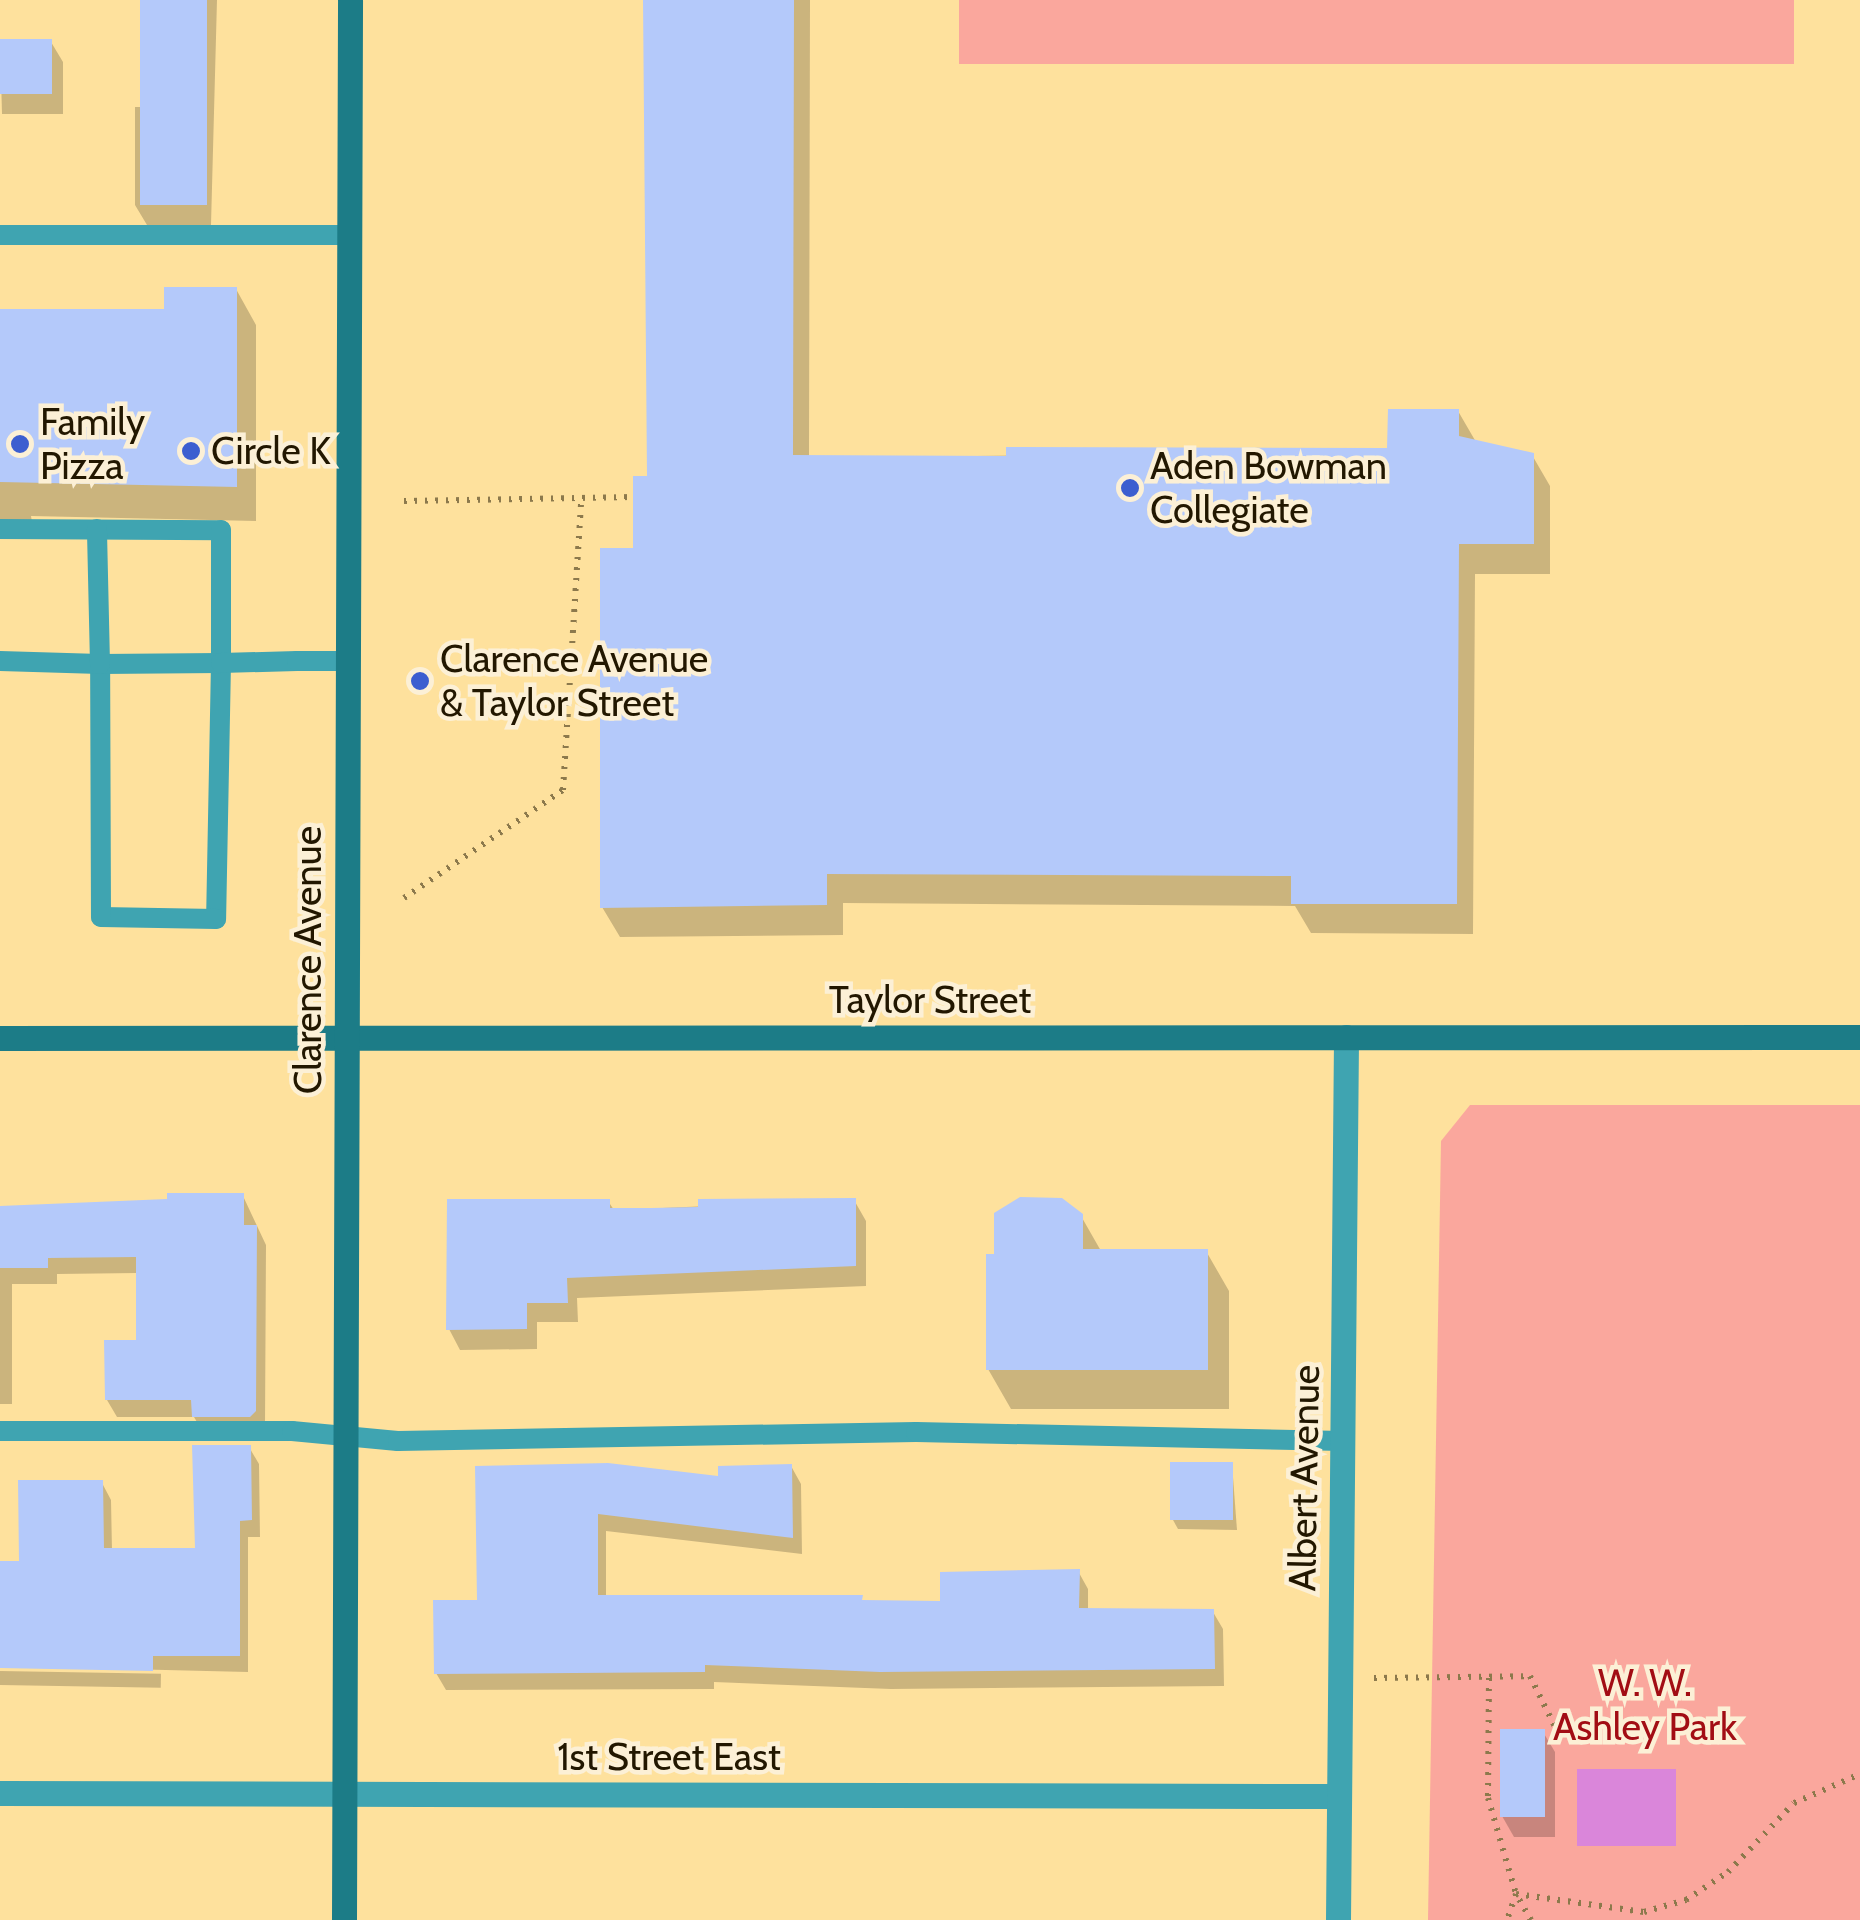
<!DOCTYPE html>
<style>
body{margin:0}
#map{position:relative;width:1860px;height:1920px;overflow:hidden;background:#fee19d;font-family:Cabin,sans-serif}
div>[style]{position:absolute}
.green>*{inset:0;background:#faa79d;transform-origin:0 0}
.water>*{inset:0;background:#da86da;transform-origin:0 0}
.shadow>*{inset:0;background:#0003;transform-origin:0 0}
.building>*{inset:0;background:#b4c9fa;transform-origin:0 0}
.path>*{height:6px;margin-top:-3px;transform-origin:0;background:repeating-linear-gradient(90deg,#8c794c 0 2.5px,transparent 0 10.5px)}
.lane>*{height:20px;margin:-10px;padding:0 10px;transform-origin:10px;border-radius:10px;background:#3fa4b1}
.street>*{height:25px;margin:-12.5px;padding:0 12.5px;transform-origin:12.5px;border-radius:12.5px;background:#3fa4b1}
.secondary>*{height:25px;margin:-12.5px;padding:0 12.5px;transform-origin:12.5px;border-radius:12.5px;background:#1c7c87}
.dots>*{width:28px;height:28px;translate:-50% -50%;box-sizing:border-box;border:5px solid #fcf0d6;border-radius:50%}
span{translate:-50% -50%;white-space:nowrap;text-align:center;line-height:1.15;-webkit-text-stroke:9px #fcf0d6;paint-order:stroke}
.poi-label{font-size:38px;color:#221700}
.left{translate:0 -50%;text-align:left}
.street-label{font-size:38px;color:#221700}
.park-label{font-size:38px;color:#a20d14}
</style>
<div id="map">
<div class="green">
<i style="left:959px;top:0;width:835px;height:64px"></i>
<i style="clip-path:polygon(1470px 1105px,1860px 1105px,1860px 1920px,1428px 1920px,1441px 1141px)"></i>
</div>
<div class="water">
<i style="left:1577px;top:1769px;width:99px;height:77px"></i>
</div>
<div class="shadow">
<i style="clip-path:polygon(140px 0,217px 0,211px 225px,147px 225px,135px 205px,135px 107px,143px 107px)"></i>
<i style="clip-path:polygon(647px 0,810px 0,809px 458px,1390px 451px,1458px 411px,1476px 442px,1532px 455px,1550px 486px,1550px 574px,1475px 574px,1473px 934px,1311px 933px,1295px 906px,843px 903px,843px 935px,620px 937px,602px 907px,636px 551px,650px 478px)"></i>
<i style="clip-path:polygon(0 42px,51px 42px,63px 62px,63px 114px,2px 114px)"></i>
<i style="clip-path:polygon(236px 289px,256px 325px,256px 521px,31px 516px,32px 522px,0 524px,0 312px,166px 311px)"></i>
<i style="clip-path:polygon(243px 1196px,266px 1245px,265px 1428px,204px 1434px,194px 1417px,117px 1417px,107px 1400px,138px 1342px,138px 1273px,57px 1274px,57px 1284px,12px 1284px,12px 1404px,0 1404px,0 1210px)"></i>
<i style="clip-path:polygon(854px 1200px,866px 1221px,866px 1286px,577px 1298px,578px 1322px,537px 1322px,537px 1349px,460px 1350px,449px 1329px,608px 1201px,614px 1210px)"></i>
<i style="clip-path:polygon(1081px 1216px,1101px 1251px,1206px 1251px,1229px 1291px,1229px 1409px,1011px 1409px,988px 1369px,996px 1256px)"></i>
<i style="clip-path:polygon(249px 1447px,259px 1464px,260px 1537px,248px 1537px,248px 1672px,0 1666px,0 1563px,22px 1563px,102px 1483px,111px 1500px,112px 1550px,198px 1550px)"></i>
<i style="clip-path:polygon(1232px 1464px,1237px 1530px,1178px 1529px,1173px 1520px)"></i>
<i style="clip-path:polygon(791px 1466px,801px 1484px,802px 1554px,606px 1531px,606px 1597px,942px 1604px,1078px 1571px,1088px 1589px,1088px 1611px,1213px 1612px,1223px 1629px,1224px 1686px,891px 1689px,714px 1682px,714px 1689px,446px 1690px,436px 1673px,480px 1602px,477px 1468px,721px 1479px)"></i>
<i style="left:0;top:1671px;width:161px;height:14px;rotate:1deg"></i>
<i style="clip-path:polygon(1543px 1732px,1555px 1752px,1555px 1837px,1514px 1837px,1502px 1816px)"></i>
</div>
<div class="building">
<i style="left:140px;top:0;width:67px;height:205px"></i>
<i style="clip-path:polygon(643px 0,794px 0,793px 455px,1006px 456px,1006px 447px,1387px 448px,1388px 409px,1459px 409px,1459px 436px,1534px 453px,1534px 544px,1459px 544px,1457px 904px,1291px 904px,1291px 876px,827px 874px,827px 905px,600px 908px,600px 548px,633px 548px,633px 476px,647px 476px)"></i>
<i style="left:0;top:39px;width:52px;height:55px"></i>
<i style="clip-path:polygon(164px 287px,237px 287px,237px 487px,0 482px,0 309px,164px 309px)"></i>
<i style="clip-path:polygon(167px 1193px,244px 1193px,244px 1225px,257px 1225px,256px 1411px,250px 1417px,192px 1417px,191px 1400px,105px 1400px,104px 1340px,136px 1340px,136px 1257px,48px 1258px,48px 1268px,0 1268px,0 1206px,167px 1199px)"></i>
<i style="clip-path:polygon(1020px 1197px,1062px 1198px,1083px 1214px,1083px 1249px,1208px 1249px,1208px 1370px,986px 1370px,986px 1254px,994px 1254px,994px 1213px)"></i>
<i style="clip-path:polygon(856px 1198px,856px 1266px,567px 1278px,568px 1303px,527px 1303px,527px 1329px,446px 1330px,447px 1199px,610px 1199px,610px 1208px,651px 1208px,698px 1207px,698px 1199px)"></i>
<i style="clip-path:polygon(192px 1445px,251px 1445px,252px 1520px,240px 1521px,240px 1656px,153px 1656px,153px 1671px,0 1668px,0 1561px,19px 1561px,18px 1480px,103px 1480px,104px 1548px,195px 1548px)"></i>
<i style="left:1170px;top:1462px;width:63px;height:58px"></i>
<i style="clip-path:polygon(608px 1463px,718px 1476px,718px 1466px,792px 1464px,793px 1538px,598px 1514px,598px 1595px,863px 1595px,862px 1600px,940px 1601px,940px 1572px,1080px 1569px,1079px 1608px,1214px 1609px,1215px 1669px,880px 1672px,705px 1665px,705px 1672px,434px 1674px,433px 1600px,477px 1600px,475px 1466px)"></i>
<i style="left:1500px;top:1729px;width:45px;height:88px"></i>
</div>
<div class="path">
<i style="left:404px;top:501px;width:229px;rotate:-1deg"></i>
<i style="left:404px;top:898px;width:192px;rotate:-34.2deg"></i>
<i style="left:563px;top:790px;width:290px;rotate:-86.4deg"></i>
<i style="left:1374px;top:1678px;width:156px;rotate:-0.7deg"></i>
<i style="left:1530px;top:1676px;width:68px;rotate:63.8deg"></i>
<i style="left:1489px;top:1678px;width:120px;rotate:90.5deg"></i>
<i style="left:1488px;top:1798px;width:100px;rotate:73.7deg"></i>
<i style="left:1516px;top:1894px;width:28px;rotate:109deg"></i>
<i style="left:1531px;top:1920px;width:30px;rotate:-120deg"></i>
<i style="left:1516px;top:1894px;width:129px;rotate:8deg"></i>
<i style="left:1644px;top:1912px;width:44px;rotate:-15.9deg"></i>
<i style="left:1686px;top:1900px;width:50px;rotate:-33.7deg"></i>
<i style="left:1728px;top:1872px;width:95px;rotate:-46.3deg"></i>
<i style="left:1794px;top:1803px;width:72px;rotate:-23.7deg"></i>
</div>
<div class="lane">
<i style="left:0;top:235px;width:349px"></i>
<i style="left:0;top:529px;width:221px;rotate:0.3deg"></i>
<i style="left:221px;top:530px;width:133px;rotate:90deg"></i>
<i style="left:221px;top:663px;width:256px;rotate:91.1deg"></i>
<i style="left:216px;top:919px;width:115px;rotate:-179deg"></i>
<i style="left:101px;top:917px;width:253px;rotate:-90.2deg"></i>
<i style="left:100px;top:664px;width:121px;rotate:-0.5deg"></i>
<i style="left:221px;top:663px;width:76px;rotate:-1.5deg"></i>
<i style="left:297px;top:661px;width:50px"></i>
<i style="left:0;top:661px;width:100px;rotate:1.7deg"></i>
<i style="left:100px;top:664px;width:135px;rotate:-91.3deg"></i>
<i style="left:0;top:1431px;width:292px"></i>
<i style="left:292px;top:1431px;width:106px;rotate:5.4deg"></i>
<i style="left:398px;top:1441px;width:518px;rotate:-1deg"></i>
<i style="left:916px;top:1432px;width:427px;rotate:1.2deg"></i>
</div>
<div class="street">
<i style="left:0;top:1793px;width:1338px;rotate:0.13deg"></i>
<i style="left:1338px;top:1920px;width:883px;rotate:-89.48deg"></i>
</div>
<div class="secondary">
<i style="left:0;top:1038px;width:1860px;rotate:-0.03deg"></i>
<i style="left:344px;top:1920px;width:1920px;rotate:-89.82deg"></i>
</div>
<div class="dots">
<i style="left:20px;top:444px;background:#3c5ed0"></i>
<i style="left:191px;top:451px;background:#3c5ed0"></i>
<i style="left:1130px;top:488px;background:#3c5ed0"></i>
<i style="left:420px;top:681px;background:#3c5ed0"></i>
</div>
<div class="poi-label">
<span class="left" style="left:40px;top:444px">Family<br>Pizza</span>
<span class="left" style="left:211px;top:451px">Circle K</span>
<span class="left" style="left:1150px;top:488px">Aden Bowman<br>Collegiate</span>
<span class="left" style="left:440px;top:681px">Clarence Avenue<br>&amp; Taylor Street</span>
</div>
<div class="street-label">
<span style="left:308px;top:960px;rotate:-90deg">Clarence Avenue</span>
<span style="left:930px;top:1000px">Taylor Street</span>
<span style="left:1304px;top:1478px;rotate:-89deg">Albert Avenue</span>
<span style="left:669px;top:1757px">1st Street East</span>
</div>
<div class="park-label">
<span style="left:1645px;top:1705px">W. W.<br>Ashley Park</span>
</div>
</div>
